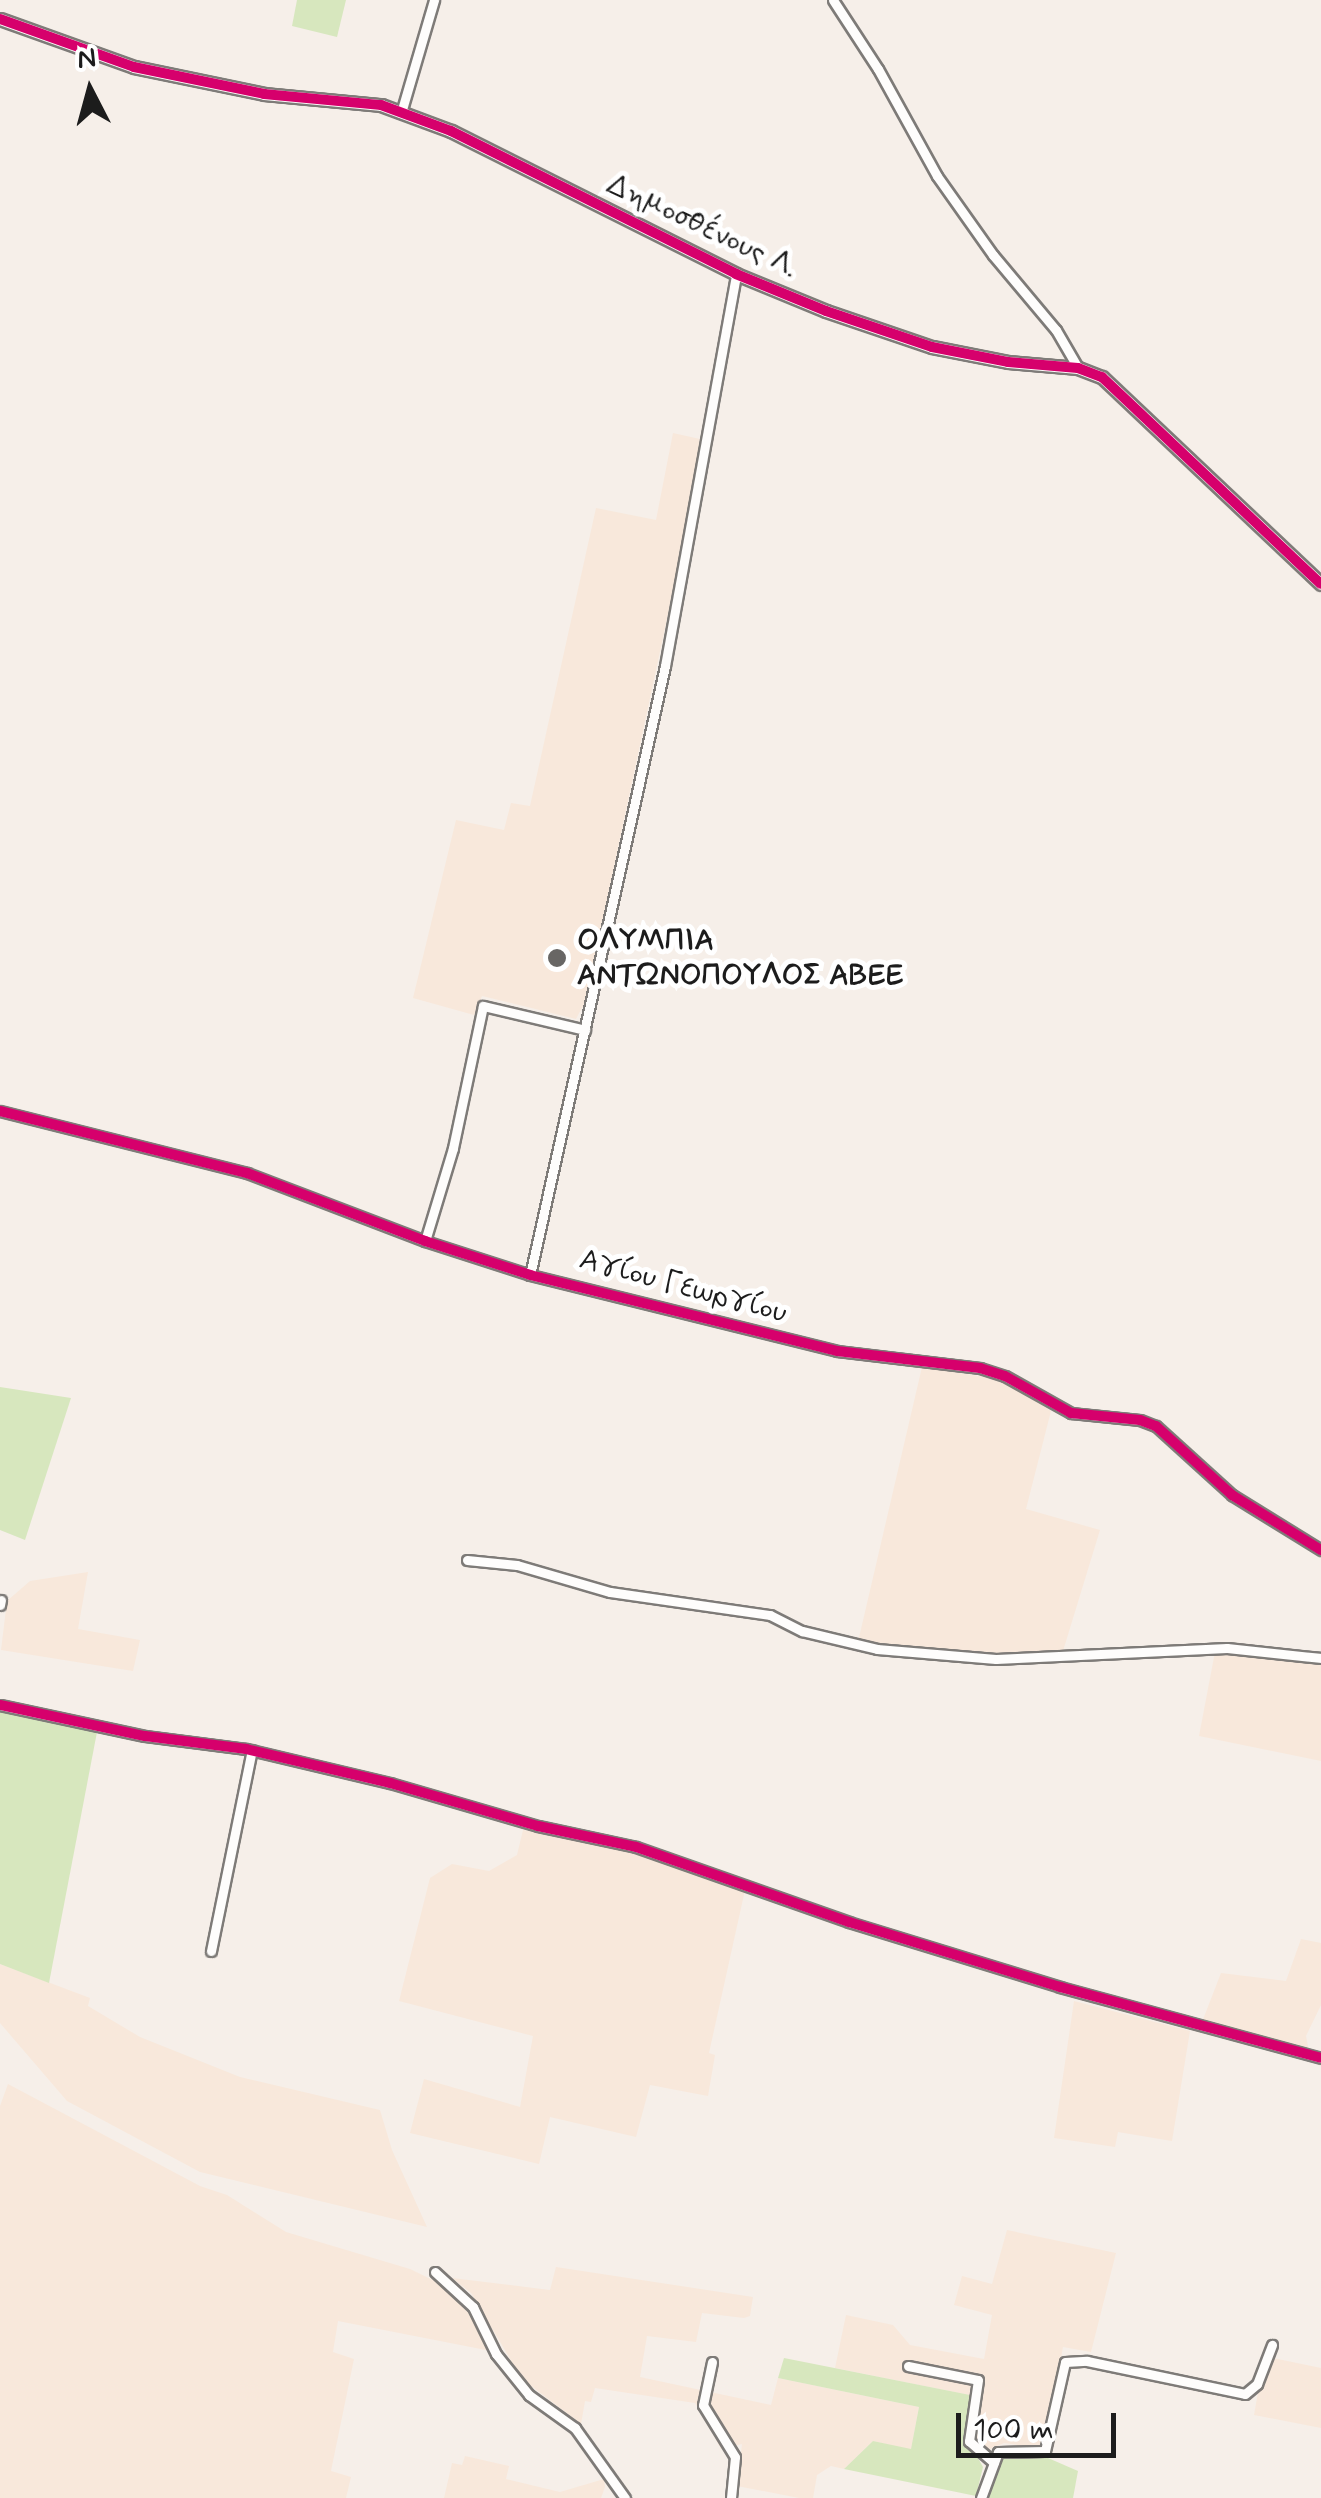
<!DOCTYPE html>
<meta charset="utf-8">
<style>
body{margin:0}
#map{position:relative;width:1321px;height:2498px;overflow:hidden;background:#f6efe9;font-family:Mynerve,sans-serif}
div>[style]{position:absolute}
.built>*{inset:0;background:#f8e8db}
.green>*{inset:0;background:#d7e7be}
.roads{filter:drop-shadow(2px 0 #7e7b78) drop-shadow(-2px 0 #7e7b78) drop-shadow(0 2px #7e7b78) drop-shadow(0 -2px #7e7b78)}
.street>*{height:9px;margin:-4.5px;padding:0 4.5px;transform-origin:4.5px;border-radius:4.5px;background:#fefdfc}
.secondary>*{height:11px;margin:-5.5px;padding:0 5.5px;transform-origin:5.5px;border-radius:5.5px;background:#fefdfc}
.cycleway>*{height:10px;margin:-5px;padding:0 5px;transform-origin:5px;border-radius:5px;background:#d6006c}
.dots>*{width:28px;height:28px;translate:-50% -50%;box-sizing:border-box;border:5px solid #fff;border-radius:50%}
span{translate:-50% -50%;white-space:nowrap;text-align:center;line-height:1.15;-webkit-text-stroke:10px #fff;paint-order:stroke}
.street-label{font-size:30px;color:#1c1c1c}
.poi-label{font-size:30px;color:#1c1c1c;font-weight:700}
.left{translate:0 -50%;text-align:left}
.north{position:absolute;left:40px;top:40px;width:100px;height:100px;-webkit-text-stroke:8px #fff;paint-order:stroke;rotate:354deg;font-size:28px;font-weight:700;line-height:40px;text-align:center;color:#1c1c1c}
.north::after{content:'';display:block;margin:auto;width:35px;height:45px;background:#1c1c1c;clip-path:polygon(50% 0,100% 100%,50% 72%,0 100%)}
.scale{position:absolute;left:956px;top:2413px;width:160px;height:45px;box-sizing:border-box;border:5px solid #1c1c1c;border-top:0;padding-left:12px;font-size:30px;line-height:35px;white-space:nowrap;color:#1c1c1c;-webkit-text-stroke:8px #fff;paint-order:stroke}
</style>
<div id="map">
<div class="built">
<i style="clip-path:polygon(673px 433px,700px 439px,683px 544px,585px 1002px,576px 1019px,482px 996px,474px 1015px,413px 998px,456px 820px,504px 830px,511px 803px,530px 806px,596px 508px,656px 520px)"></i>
<i style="clip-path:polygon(922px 1367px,985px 1377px,1011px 1386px,1051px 1411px,1026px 1509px,1100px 1530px,1063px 1651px,978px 1655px,858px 1642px)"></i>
<i style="clip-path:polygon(88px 1572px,78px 1629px,140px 1640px,133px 1671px,1px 1650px,7px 1601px,30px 1581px)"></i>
<i style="clip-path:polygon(1215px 1652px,1321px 1659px,1321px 1761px,1199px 1736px)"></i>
<i style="clip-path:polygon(523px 1830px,648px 1856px,745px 1890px,709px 2053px,715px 2055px,708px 2096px,650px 2085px,636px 2137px,550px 2117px,539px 2164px,410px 2133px,424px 2079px,520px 2107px,533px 2036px,399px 2001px,430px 1878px,452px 1864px,489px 1871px,517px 1855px)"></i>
<i style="clip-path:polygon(1301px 1939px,1321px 1943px,1321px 2005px,1306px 2036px,1309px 2051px,1202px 2022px,1221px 1973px,1286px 1981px)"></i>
<i style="clip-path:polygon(0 1964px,90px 1998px,88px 2006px,140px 2037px,240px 2077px,380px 2110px,392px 2150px,427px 2227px,200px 2172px,67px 2101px,0 2023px)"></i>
<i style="clip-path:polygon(1074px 2001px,1190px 2031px,1172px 2141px,1118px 2132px,1115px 2147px,1054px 2138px)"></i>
<i style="clip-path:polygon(8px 2084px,200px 2186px,227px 2195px,286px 2232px,410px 2269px,447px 2287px,466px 2306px,491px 2351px,338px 2321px,333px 2352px,354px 2359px,331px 2471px,351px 2477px,346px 2498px,0 2498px,0 2106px)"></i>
<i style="clip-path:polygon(1007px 2230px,1116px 2253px,1091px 2352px,1063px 2347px,1045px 2445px,1037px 2448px,1004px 2443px,985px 2451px,973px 2439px,979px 2397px,835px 2368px,846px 2315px,893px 2325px,910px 2345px,984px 2359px,992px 2315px,954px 2305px,962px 2276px,992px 2284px)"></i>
<i style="clip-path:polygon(556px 2267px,753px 2297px,750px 2316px,744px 2318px,702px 2313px,696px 2342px,647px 2336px,640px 2377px,771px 2405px,778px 2378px,919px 2407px,911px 2450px,873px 2441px,844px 2469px,831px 2466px,817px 2475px,813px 2498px,799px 2498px,737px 2486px,742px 2444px,721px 2449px,695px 2403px,595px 2388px,591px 2402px,585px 2401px,581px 2424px,522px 2379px,471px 2293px,452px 2278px,550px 2290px)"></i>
<i style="clip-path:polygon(1273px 2358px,1321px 2368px,1321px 2428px,1254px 2415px,1259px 2387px)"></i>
<i style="clip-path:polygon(465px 2456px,509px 2466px,506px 2479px,560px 2492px,604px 2479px,605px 2487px,601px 2498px,444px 2498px,452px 2463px,462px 2465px)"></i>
</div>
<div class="green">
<i style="clip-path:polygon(297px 0,346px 0,337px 37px,292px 26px)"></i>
<i style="clip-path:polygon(0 1387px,71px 1398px,25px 1540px,0 1530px)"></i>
<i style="clip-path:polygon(0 1711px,97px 1732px,49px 1983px,0 1964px)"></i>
<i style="clip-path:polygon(784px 2358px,970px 2395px,965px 2435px,983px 2467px,976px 2496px,844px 2469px,873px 2441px,911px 2449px,919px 2407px,778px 2378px)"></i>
<i style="clip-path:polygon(1048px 2458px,1078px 2471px,1073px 2498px,987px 2498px,1000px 2459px)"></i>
</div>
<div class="roads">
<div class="street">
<i style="left:833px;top:0;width:82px;rotate:56.9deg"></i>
<i style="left:878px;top:69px;width:122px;rotate:61.1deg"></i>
<i style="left:937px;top:176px;width:97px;rotate:54.7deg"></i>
<i style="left:993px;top:255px;width:98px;rotate:50deg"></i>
<i style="left:1056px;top:330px;width:44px;rotate:59.9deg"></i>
<i style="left:401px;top:113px;width:118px;rotate:-73.7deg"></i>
<i style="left:0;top:1111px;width:255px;rotate:14.1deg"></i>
<i style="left:247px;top:1173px;width:191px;rotate:20.9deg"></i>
<i style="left:425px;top:1241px;width:110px;rotate:17.9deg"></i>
<i style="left:530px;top:1275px;width:316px;rotate:13.9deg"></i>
<i style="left:837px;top:1351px;width:144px;rotate:6.8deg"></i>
<i style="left:980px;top:1368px;width:26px;rotate:18deg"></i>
<i style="left:1005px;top:1376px;width:76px;rotate:29.3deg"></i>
<i style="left:1071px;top:1413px;width:69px;rotate:5.8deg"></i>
<i style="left:1140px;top:1420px;width:17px;rotate:21deg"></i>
<i style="left:1156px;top:1426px;width:103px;rotate:42.2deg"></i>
<i style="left:1232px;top:1495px;width:105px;rotate:31.7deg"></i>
<i style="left:425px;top:1241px;width:97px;rotate:-73.2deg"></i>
<i style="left:453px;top:1148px;width:145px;rotate:-78.1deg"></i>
<i style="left:483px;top:1006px;width:105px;rotate:13.2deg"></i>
<i style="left:530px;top:1275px;width:624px;rotate:-77.5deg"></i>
<i style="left:665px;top:666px;width:398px;rotate:-79.7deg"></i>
<i style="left:467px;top:1560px;width:50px;rotate:5.7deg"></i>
<i style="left:517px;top:1565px;width:97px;rotate:16.2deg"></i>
<i style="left:610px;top:1592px;width:162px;rotate:8.2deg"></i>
<i style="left:770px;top:1615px;width:36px;rotate:27deg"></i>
<i style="left:802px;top:1631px;width:77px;rotate:13.5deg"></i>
<i style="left:877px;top:1649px;width:119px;rotate:4.8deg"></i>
<i style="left:996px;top:1659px;width:231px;rotate:-2.7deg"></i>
<i style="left:1227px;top:1648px;width:95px;rotate:6.1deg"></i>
<i style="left:0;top:1605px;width:5px;rotate:-79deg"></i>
<i style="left:0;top:1705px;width:148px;rotate:12.1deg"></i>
<i style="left:145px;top:1736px;width:102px;rotate:7.3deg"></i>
<i style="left:246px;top:1749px;width:148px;rotate:13.3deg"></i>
<i style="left:390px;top:1783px;width:154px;rotate:16.2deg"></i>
<i style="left:538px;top:1826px;width:100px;rotate:12.1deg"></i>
<i style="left:636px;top:1847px;width:226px;rotate:19.4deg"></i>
<i style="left:849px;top:1922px;width:221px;rotate:17.1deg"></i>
<i style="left:1060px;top:1987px;width:270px;rotate:15.2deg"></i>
<i style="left:211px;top:1951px;width:205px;rotate:-78.5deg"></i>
<i style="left:435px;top:2272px;width:52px;rotate:42.6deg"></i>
<i style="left:473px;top:2307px;width:52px;rotate:63.9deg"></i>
<i style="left:496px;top:2354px;width:53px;rotate:51.2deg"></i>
<i style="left:529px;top:2395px;width:57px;rotate:35.7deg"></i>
<i style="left:575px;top:2428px;width:86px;rotate:54.5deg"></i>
<i style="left:712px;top:2362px;width:44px;rotate:101.8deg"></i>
<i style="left:703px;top:2405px;width:61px;rotate:58.4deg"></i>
<i style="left:735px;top:2457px;width:41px;rotate:95.6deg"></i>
<i style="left:908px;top:2366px;width:71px;rotate:11.3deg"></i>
<i style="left:978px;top:2380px;width:62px;rotate:98.4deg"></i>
<i style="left:969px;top:2441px;width:33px;rotate:41deg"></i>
<i style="left:981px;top:2498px;width:49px;rotate:-69.7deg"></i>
<i style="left:998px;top:2452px;width:47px;rotate:-1.2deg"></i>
<i style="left:1045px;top:2451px;width:91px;rotate:-77.3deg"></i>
<i style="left:1065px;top:2362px;width:22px;rotate:-3deg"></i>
<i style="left:1087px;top:2361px;width:161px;rotate:11.8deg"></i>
<i style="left:1245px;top:2394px;width:16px;rotate:-40deg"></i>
<i style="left:1257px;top:2384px;width:42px;rotate:-69deg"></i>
</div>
<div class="secondary">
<i style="left:0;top:19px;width:142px;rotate:19.7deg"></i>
<i style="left:134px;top:67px;width:133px;rotate:11.7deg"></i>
<i style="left:264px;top:94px;width:118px;rotate:5.4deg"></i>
<i style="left:381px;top:105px;width:75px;rotate:20.4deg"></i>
<i style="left:451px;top:131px;width:319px;rotate:26.6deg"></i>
<i style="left:736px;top:274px;width:97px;rotate:22.3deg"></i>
<i style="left:826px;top:311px;width:112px;rotate:18.8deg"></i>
<i style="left:932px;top:347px;width:77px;rotate:11.2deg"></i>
<i style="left:1008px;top:362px;width:70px;rotate:4.9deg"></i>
<i style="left:1078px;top:368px;width:26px;rotate:21deg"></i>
<i style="left:1102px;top:377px;width:301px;rotate:43.4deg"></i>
</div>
</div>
<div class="cycleway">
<i style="left:0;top:19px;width:142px;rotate:19.7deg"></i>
<i style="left:134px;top:67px;width:133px;rotate:11.7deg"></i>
<i style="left:264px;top:94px;width:118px;rotate:5.4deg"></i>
<i style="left:381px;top:105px;width:75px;rotate:20.4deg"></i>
<i style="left:451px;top:131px;width:319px;rotate:26.6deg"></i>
<i style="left:736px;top:274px;width:97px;rotate:22.3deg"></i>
<i style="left:826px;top:311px;width:112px;rotate:18.8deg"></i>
<i style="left:932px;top:347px;width:77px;rotate:11.2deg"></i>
<i style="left:1008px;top:362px;width:70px;rotate:4.9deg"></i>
<i style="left:1078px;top:368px;width:26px;rotate:21deg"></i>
<i style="left:1102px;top:377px;width:301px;rotate:43.4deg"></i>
<i style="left:0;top:1111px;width:255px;rotate:14.1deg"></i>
<i style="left:247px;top:1173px;width:191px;rotate:20.9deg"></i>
<i style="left:425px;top:1241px;width:110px;rotate:17.9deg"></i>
<i style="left:530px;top:1275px;width:316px;rotate:13.9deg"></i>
<i style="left:837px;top:1351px;width:144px;rotate:6.8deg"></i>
<i style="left:980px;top:1368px;width:26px;rotate:18deg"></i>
<i style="left:1005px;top:1376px;width:76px;rotate:29.3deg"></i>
<i style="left:1071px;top:1413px;width:69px;rotate:5.8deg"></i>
<i style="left:1140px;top:1420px;width:17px;rotate:21deg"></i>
<i style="left:1156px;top:1426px;width:103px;rotate:42.2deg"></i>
<i style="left:1232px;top:1495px;width:105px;rotate:31.7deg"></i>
<i style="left:0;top:1705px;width:148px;rotate:12.1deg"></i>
<i style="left:145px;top:1736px;width:102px;rotate:7.3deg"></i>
<i style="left:246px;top:1749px;width:148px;rotate:13.3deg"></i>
<i style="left:390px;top:1783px;width:154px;rotate:16.2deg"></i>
<i style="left:538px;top:1826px;width:100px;rotate:12.1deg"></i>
<i style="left:636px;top:1847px;width:226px;rotate:19.4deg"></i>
<i style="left:849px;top:1922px;width:221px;rotate:17.1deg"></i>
<i style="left:1060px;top:1987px;width:270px;rotate:15.2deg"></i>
</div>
<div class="dots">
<i style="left:557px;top:958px;background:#686664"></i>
</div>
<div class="street-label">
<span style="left:702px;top:227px;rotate:25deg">Δημοσθένους Λ.</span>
<span style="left:683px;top:1287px;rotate:15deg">Αγίου Γεωργίου</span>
</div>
<div class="poi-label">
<span class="left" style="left:577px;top:958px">ΟΛΥΜΠΙΑ<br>ΑΝΤΩΝΟΠΟΥΛΟΣ ΑΒΕΕ</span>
</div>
<div class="north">N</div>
<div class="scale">100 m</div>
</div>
